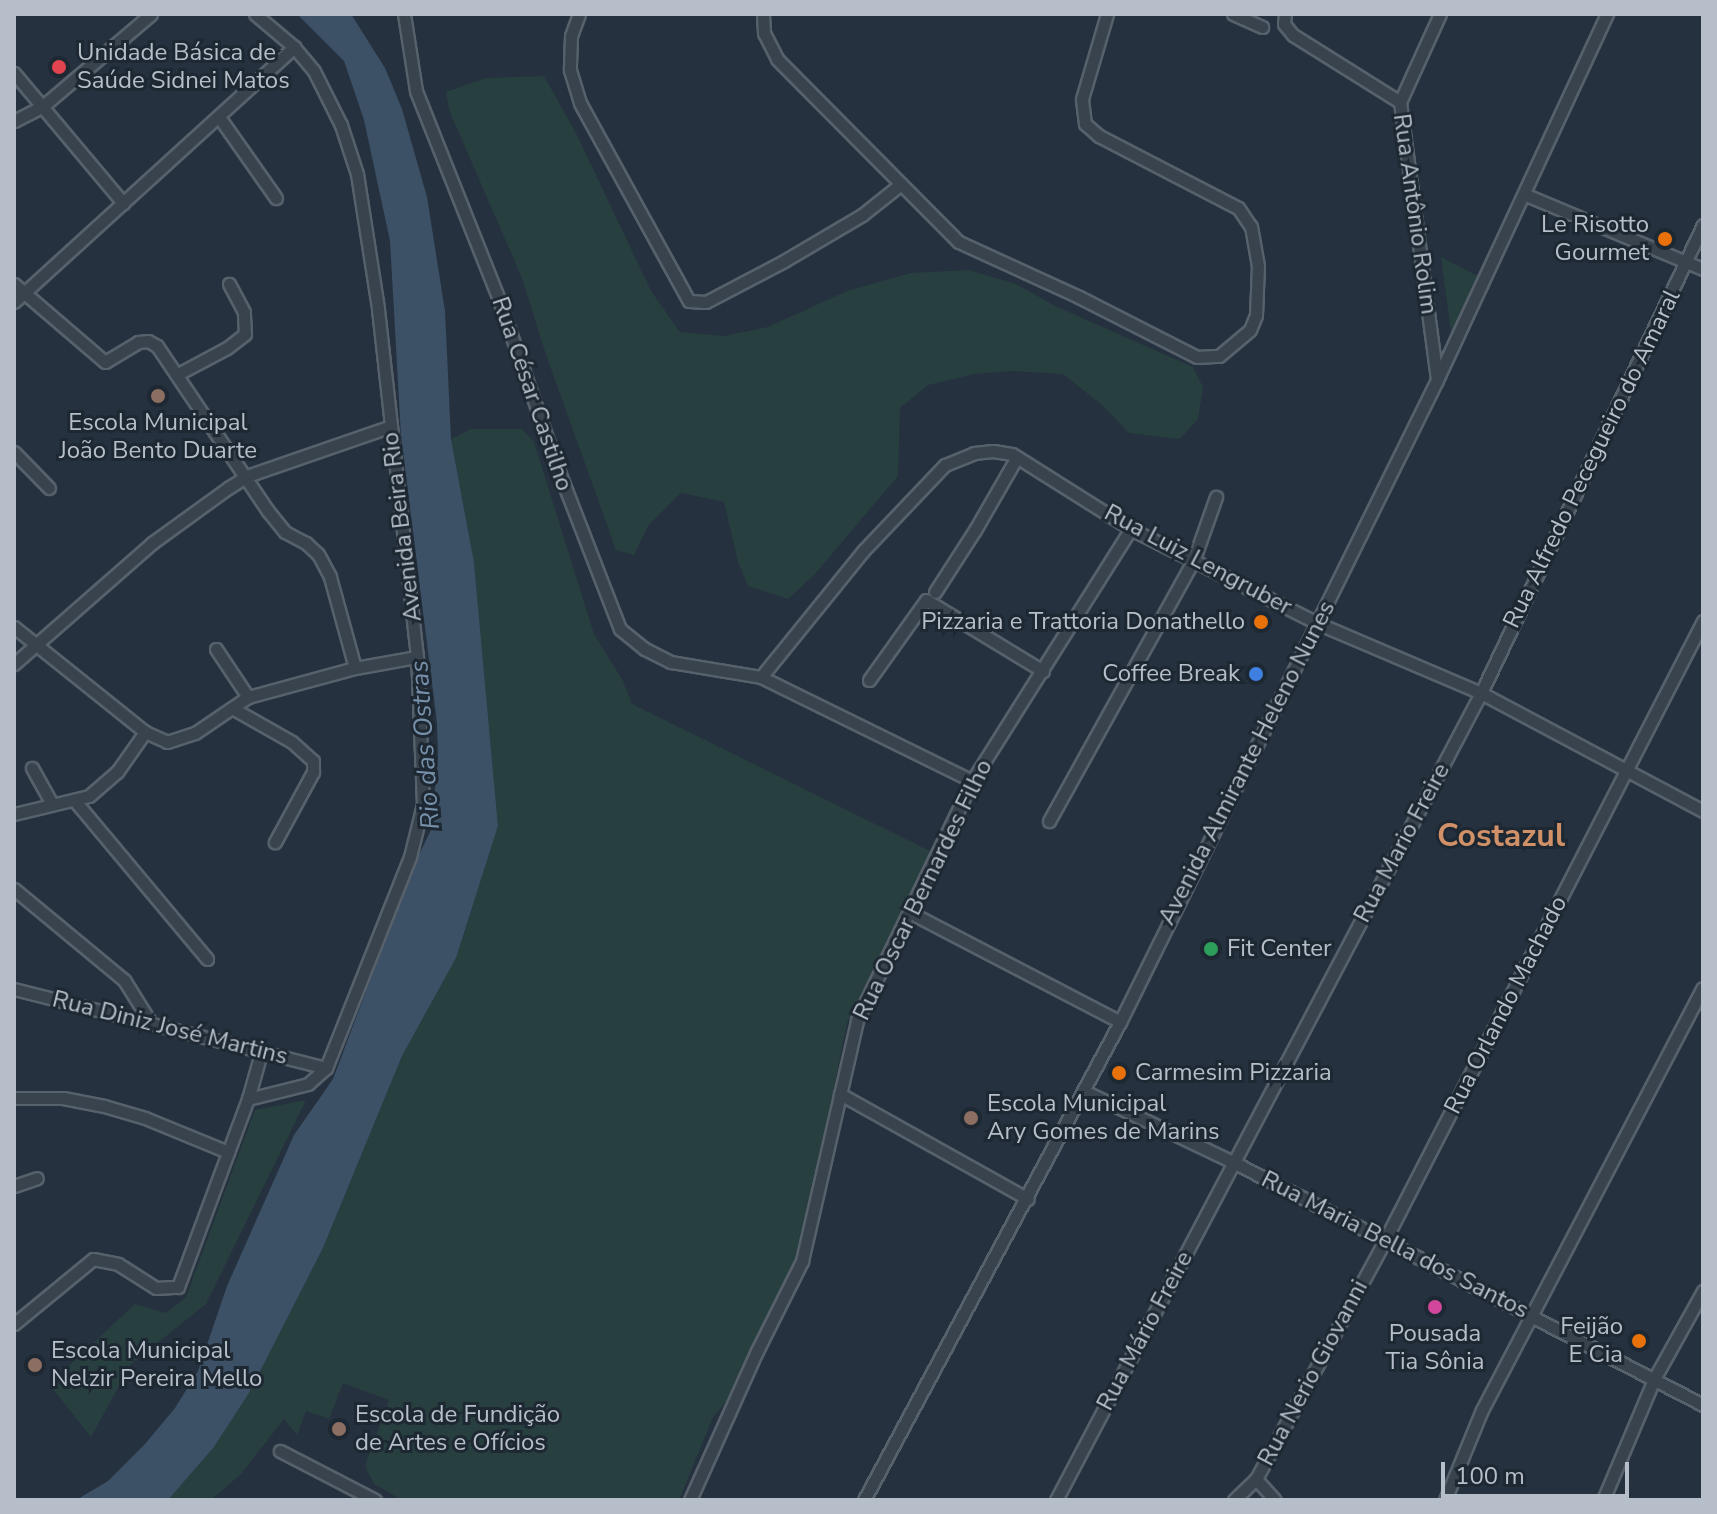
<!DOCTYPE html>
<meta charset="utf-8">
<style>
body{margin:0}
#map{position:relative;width:1717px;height:1514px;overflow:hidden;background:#25313e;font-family:"Nunito Sans",sans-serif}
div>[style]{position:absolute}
.green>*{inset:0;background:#283f40}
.water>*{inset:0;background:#3c5066}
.roads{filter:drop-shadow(2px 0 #57616c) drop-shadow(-2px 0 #57616c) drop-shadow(0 2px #57616c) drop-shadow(0 -2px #57616c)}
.street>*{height:11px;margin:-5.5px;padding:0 5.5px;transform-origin:5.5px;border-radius:5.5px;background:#39434e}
.dots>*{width:22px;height:22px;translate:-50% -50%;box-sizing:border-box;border:4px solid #1e2833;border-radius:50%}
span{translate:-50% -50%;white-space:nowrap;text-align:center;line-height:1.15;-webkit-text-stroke:6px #1e2833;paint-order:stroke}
.poi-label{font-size:24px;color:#b5bec9}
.left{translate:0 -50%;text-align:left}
.right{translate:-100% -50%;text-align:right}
.street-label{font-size:24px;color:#b5bec9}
.water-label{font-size:26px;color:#7790aa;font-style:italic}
.district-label{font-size:32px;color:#d19168;font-weight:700}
.frame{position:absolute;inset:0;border:16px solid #b5bec9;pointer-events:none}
.scale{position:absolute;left:1441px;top:1462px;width:188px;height:36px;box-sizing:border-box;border:4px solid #b5bec9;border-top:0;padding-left:10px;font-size:24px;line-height:28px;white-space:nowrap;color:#b5bec9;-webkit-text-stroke:6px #1e2833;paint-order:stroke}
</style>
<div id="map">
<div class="green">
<i style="clip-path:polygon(544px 76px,576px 133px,651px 291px,680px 332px,724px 336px,768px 327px,847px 291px,911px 273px,969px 270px,1016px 284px,1055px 306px,1193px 367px,1203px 387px,1198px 419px,1180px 439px,1129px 433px,1102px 405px,1063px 374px,1011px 371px,975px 374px,928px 385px,900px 408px,898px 476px,814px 575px,788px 599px,748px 586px,738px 562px,724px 502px,681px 493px,648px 526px,634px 555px,616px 550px,545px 352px,522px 278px,449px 110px,446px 92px,486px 78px)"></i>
<i style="clip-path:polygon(1441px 257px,1480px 277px,1452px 340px)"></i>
<i style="clip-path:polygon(471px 429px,522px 429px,534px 442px,594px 634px,623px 681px,632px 704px,932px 852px,847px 1023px,806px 1228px,793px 1264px,731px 1396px,713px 1417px,679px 1500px,402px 1500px,374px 1484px,365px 1466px,389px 1400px,343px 1383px,329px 1419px,306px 1411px,297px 1435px,284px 1419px,241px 1474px,211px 1500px,168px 1500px,214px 1447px,249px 1393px,323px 1248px,402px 1056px,456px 958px,498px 826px,474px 562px,451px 439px)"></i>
<i style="clip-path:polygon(306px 1100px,206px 1304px,131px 1364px,91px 1437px,49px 1384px,135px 1304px,166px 1313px,186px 1297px,255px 1110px)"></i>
</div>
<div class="water">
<i style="clip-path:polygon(297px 14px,351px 14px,385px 68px,402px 109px,427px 197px,445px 311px,451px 439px,474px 562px,498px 826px,456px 958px,402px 1056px,323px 1248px,249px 1393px,214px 1447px,168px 1500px,76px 1500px,108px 1481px,145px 1444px,175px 1408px,198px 1371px,227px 1286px,294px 1135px,333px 1079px,413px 867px,431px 830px,438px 758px,437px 723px,401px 436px,390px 241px,364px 120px,344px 61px)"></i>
</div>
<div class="roads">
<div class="street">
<i style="left:404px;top:14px;width:78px;rotate:81.1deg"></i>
<i style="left:416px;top:91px;width:225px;rotate:68.3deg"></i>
<i style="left:499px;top:300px;width:174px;rotate:70.8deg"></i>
<i style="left:556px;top:464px;width:177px;rotate:68.8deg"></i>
<i style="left:620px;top:629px;width:32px;rotate:39deg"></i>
<i style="left:645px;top:649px;width:29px;rotate:27deg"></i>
<i style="left:671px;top:662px;width:91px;rotate:9.5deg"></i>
<i style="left:761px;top:677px;width:235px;rotate:26.2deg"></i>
<i style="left:579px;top:14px;width:23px;rotate:110deg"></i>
<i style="left:571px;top:36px;width:34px;rotate:92deg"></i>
<i style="left:570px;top:70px;width:34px;rotate:73deg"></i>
<i style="left:580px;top:103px;width:226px;rotate:61.2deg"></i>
<i style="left:689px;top:301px;width:17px;rotate:3deg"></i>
<i style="left:706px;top:302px;width:88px;rotate:-27.7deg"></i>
<i style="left:784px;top:261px;width:91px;rotate:-30.5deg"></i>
<i style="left:862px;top:215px;width:50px;rotate:-38.5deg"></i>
<i style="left:763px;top:14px;width:19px;rotate:87deg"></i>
<i style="left:764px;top:33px;width:29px;rotate:63deg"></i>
<i style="left:777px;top:59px;width:258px;rotate:45.2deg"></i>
<i style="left:959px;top:242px;width:132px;rotate:24.6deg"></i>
<i style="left:1079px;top:297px;width:132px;rotate:27deg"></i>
<i style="left:1197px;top:357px;width:22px;rotate:-3deg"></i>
<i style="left:1219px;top:356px;width:40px;rotate:-40deg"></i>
<i style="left:1250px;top:330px;width:16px;rotate:-68deg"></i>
<i style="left:1256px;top:315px;width:49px;rotate:-87.7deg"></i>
<i style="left:1258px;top:266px;width:40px;rotate:-100deg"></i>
<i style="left:1251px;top:227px;width:23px;rotate:-124deg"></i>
<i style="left:1238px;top:208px;width:157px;rotate:-152.6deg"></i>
<i style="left:1099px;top:136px;width:18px;rotate:-139deg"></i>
<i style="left:1085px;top:124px;width:25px;rotate:-97deg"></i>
<i style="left:1082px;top:99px;width:89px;rotate:-73.6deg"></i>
<i style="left:1233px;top:14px;width:32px;rotate:24deg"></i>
<i style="left:1285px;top:14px;width:10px;rotate:96deg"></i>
<i style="left:1284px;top:24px;width:14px;rotate:51deg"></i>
<i style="left:1293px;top:35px;width:126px;rotate:32.1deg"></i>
<i style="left:1400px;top:102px;width:280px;rotate:82.4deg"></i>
<i style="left:14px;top:73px;width:170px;rotate:50deg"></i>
<i style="left:1400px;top:102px;width:97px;rotate:-65.6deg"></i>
<i style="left:219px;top:117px;width:99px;rotate:54.9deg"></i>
<i style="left:14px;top:121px;width:33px;rotate:-27deg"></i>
<i style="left:43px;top:106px;width:142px;rotate:-40.4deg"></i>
<i style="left:1526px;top:195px;width:192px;rotate:22.7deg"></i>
<i style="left:14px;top:284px;width:120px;rotate:40.6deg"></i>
<i style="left:105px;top:362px;width:39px;rotate:-31deg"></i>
<i style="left:138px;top:342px;width:10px;rotate:-6deg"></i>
<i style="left:148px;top:341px;width:10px;rotate:29deg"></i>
<i style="left:157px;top:346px;width:199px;rotate:56.1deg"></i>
<i style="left:268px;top:511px;width:27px;rotate:51deg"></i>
<i style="left:285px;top:532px;width:24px;rotate:28deg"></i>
<i style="left:306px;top:543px;width:16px;rotate:43deg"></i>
<i style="left:318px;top:554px;width:26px;rotate:62deg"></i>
<i style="left:330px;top:577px;width:94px;rotate:74.6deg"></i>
<i style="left:14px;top:302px;width:379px;rotate:-42.3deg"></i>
<i style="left:178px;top:374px;width:55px;rotate:-28deg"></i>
<i style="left:227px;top:348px;width:23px;rotate:-38deg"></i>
<i style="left:245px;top:334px;width:22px;rotate:-93deg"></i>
<i style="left:244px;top:312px;width:32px;rotate:-118deg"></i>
<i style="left:14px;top:452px;width:50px;rotate:45.8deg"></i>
<i style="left:935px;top:592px;width:74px;rotate:-57.2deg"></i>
<i style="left:975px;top:530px;width:84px;rotate:-60.1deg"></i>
<i style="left:14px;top:627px;width:168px;rotate:38.7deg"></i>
<i style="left:145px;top:732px;width:24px;rotate:24deg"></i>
<i style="left:167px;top:742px;width:29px;rotate:-18deg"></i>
<i style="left:195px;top:733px;width:64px;rotate:-34.2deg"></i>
<i style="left:248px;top:697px;width:111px;rotate:-15.2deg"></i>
<i style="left:355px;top:668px;width:63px;rotate:-10.1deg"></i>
<i style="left:216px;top:649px;width:58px;rotate:56.3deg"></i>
<i style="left:14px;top:664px;width:184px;rotate:-41.2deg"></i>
<i style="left:152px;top:543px;width:94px;rotate:-35.9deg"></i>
<i style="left:228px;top:488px;width:22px;rotate:-32deg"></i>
<i style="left:247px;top:476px;width:152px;rotate:-19.1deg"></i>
<i style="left:761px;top:677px;width:162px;rotate:-51deg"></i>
<i style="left:863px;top:551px;width:119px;rotate:-46.4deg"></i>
<i style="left:945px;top:465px;width:31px;rotate:-22deg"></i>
<i style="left:974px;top:453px;width:19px;rotate:-6deg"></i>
<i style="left:993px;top:451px;width:19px;rotate:9deg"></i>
<i style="left:1012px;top:454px;width:141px;rotate:32.2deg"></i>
<i style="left:1131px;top:529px;width:208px;rotate:26.8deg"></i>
<i style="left:1317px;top:623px;width:178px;rotate:23.1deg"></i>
<i style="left:1481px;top:693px;width:251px;rotate:28deg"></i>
<i style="left:869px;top:680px;width:98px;rotate:-54.5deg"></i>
<i style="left:926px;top:600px;width:137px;rotate:31.3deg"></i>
<i style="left:232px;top:708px;width:69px;rotate:29.5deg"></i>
<i style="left:292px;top:742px;width:28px;rotate:42deg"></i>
<i style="left:313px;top:761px;width:11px;rotate:90deg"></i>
<i style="left:313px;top:772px;width:80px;rotate:118.5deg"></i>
<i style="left:32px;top:768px;width:41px;rotate:60.9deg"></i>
<i style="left:75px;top:801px;width:206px;rotate:50.1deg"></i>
<i style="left:14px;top:814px;width:77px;rotate:-13.5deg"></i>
<i style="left:89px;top:796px;width:37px;rotate:-41deg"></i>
<i style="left:117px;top:772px;width:49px;rotate:-55deg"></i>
<i style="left:1049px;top:821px;width:299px;rotate:-61deg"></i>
<i style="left:1194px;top:559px;width:66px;rotate:-70.5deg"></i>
<i style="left:14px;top:889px;width:143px;rotate:39.6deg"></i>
<i style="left:124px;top:980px;width:47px;rotate:58deg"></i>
<i style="left:909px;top:912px;width:238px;rotate:27.5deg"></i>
<i style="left:14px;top:989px;width:322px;rotate:14.2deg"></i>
<i style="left:1084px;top:1091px;width:167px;rotate:25.5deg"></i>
<i style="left:1235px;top:1163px;width:527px;rotate:27.34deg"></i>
<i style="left:840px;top:1094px;width:215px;rotate:29.2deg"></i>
<i style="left:14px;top:1098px;width:49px"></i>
<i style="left:63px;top:1098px;width:42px;rotate:11deg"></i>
<i style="left:104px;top:1106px;width:43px;rotate:16.3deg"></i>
<i style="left:145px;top:1118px;width:90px;rotate:22.3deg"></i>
<i style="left:248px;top:1099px;width:48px;rotate:-74.2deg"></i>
<i style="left:14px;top:1186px;width:24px;rotate:-19deg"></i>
<i style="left:14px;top:1324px;width:102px;rotate:-39.4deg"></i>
<i style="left:93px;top:1259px;width:25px;rotate:11deg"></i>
<i style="left:118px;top:1264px;width:45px;rotate:32.3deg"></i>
<i style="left:156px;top:1288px;width:22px;rotate:-3deg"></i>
<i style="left:178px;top:1287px;width:201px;rotate:-69.6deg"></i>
<i style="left:248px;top:1099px;width:62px;rotate:-14deg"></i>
<i style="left:308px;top:1084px;width:24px;rotate:-42deg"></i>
<i style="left:326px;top:1068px;width:227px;rotate:-68.3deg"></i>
<i style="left:410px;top:857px;width:55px;rotate:-76.2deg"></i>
<i style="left:423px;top:804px;width:147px;rotate:-92.3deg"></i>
<i style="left:417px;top:657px;width:351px;rotate:-96.4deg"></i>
<i style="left:378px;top:308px;width:136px;rotate:-98.9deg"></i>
<i style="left:357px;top:174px;width:52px;rotate:-108.1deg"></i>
<i style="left:341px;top:125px;width:60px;rotate:-116.6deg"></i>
<i style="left:314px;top:71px;width:31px;rotate:-130deg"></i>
<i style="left:294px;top:47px;width:51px;rotate:-139.8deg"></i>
<i style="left:280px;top:1451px;width:107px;rotate:27.3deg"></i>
<i style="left:1256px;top:1479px;width:28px;rotate:48deg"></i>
<i style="left:690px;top:1500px;width:163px;rotate:-65.8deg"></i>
<i style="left:757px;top:1351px;width:101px;rotate:-63.4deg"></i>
<i style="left:802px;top:1261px;width:247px;rotate:-77.1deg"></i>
<i style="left:857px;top:1020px;width:265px;rotate:-64.3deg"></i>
<i style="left:972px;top:781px;width:298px;rotate:-57.8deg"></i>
<i style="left:864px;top:1500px;width:542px;rotate:-61.83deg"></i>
<i style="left:1120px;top:1022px;width:716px;rotate:-63.72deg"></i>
<i style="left:1437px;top:380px;width:404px;rotate:-65.1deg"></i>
<i style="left:1056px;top:1500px;width:912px;rotate:-62.23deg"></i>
<i style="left:1481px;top:693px;width:518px;rotate:-64.62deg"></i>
<i style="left:1234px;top:1500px;width:30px;rotate:-44deg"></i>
<i style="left:1256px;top:1479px;width:272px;rotate:-61.6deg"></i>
<i style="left:1385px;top:1240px;width:696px;rotate:-62.81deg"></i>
<i style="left:1445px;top:1500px;width:97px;rotate:-67.7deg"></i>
<i style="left:1482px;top:1410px;width:476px;rotate:-62.4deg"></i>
<i style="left:1603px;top:1500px;width:131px;rotate:-67.1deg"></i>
<i style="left:1654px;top:1379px;width:101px;rotate:-60.9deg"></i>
</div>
</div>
<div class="dots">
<i style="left:59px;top:67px;background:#e0444e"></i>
<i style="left:1665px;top:239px;background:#e8710a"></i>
<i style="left:158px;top:396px;background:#8d6e63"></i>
<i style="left:1261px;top:622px;background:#e8710a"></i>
<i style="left:1256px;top:674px;background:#3f7fe0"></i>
<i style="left:1211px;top:949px;background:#2e9e5b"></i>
<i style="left:1119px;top:1073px;background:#e8710a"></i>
<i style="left:971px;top:1118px;background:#8d6e63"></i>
<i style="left:1435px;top:1307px;background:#d1479c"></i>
<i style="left:1639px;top:1341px;background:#e8710a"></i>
<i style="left:35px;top:1365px;background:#8d6e63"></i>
<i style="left:339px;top:1429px;background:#8d6e63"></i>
</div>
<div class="poi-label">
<span class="left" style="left:77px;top:67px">Unidade Básica de<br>Saúde Sidnei Matos</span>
<span class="right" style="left:1649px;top:239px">Le Risotto<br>Gourmet</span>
<span style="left:158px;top:437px">Escola Municipal<br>João Bento Duarte</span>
<span class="right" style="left:1245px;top:622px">Pizzaria e Trattoria Donathello</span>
<span class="right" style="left:1240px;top:674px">Coffee Break</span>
<span class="left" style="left:1227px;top:949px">Fit Center</span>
<span class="left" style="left:1135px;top:1073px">Carmesim Pizzaria</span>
<span class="left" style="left:987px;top:1118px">Escola Municipal<br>Ary Gomes de Marins</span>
<span class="right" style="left:1623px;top:1341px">Feijão<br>E Cia</span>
<span style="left:1435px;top:1348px">Pousada<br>Tia Sônia</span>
<span class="left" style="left:51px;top:1365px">Escola Municipal<br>Nelzir Pereira Mello</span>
<span class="left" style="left:355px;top:1429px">Escola de Fundição<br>de Artes e Ofícios</span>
</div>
<div class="street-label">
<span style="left:1415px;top:214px;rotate:82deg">Rua Antônio Rolim</span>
<span style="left:532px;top:394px;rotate:71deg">Rua César Castilho</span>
<span style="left:1592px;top:459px;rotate:-64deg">Rua Alfredo Pecegueiro do Amaral</span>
<span style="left:402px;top:527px;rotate:-97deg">Avenida Beira Rio</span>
<span style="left:1198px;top:560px;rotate:28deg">Rua Luiz Lengruber</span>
<span style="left:1247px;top:763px;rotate:-63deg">Avenida Almirante Heleno Nunes</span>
<span style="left:1402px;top:843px;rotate:-62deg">Rua Mario Freire</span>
<span style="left:923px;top:890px;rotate:-64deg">Rua Oscar Bernardes Filho</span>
<span style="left:1506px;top:1005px;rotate:-63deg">Rua Orlando Machado</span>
<span style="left:170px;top:1028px;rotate:14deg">Rua Diniz José Martins</span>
<span style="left:1395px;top:1245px;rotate:27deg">Rua Maria Bella dos Santos</span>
<span style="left:1145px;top:1331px;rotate:-62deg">Rua Mário Freire</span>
<span style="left:1313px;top:1373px;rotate:-62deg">Rua Nerio Giovanni</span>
</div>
<div class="water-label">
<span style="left:425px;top:745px;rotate:-94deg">Rio das Ostras</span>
</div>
<div class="district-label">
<span style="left:1501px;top:836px">Costazul</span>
</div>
<div class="frame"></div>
<div class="scale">100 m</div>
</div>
